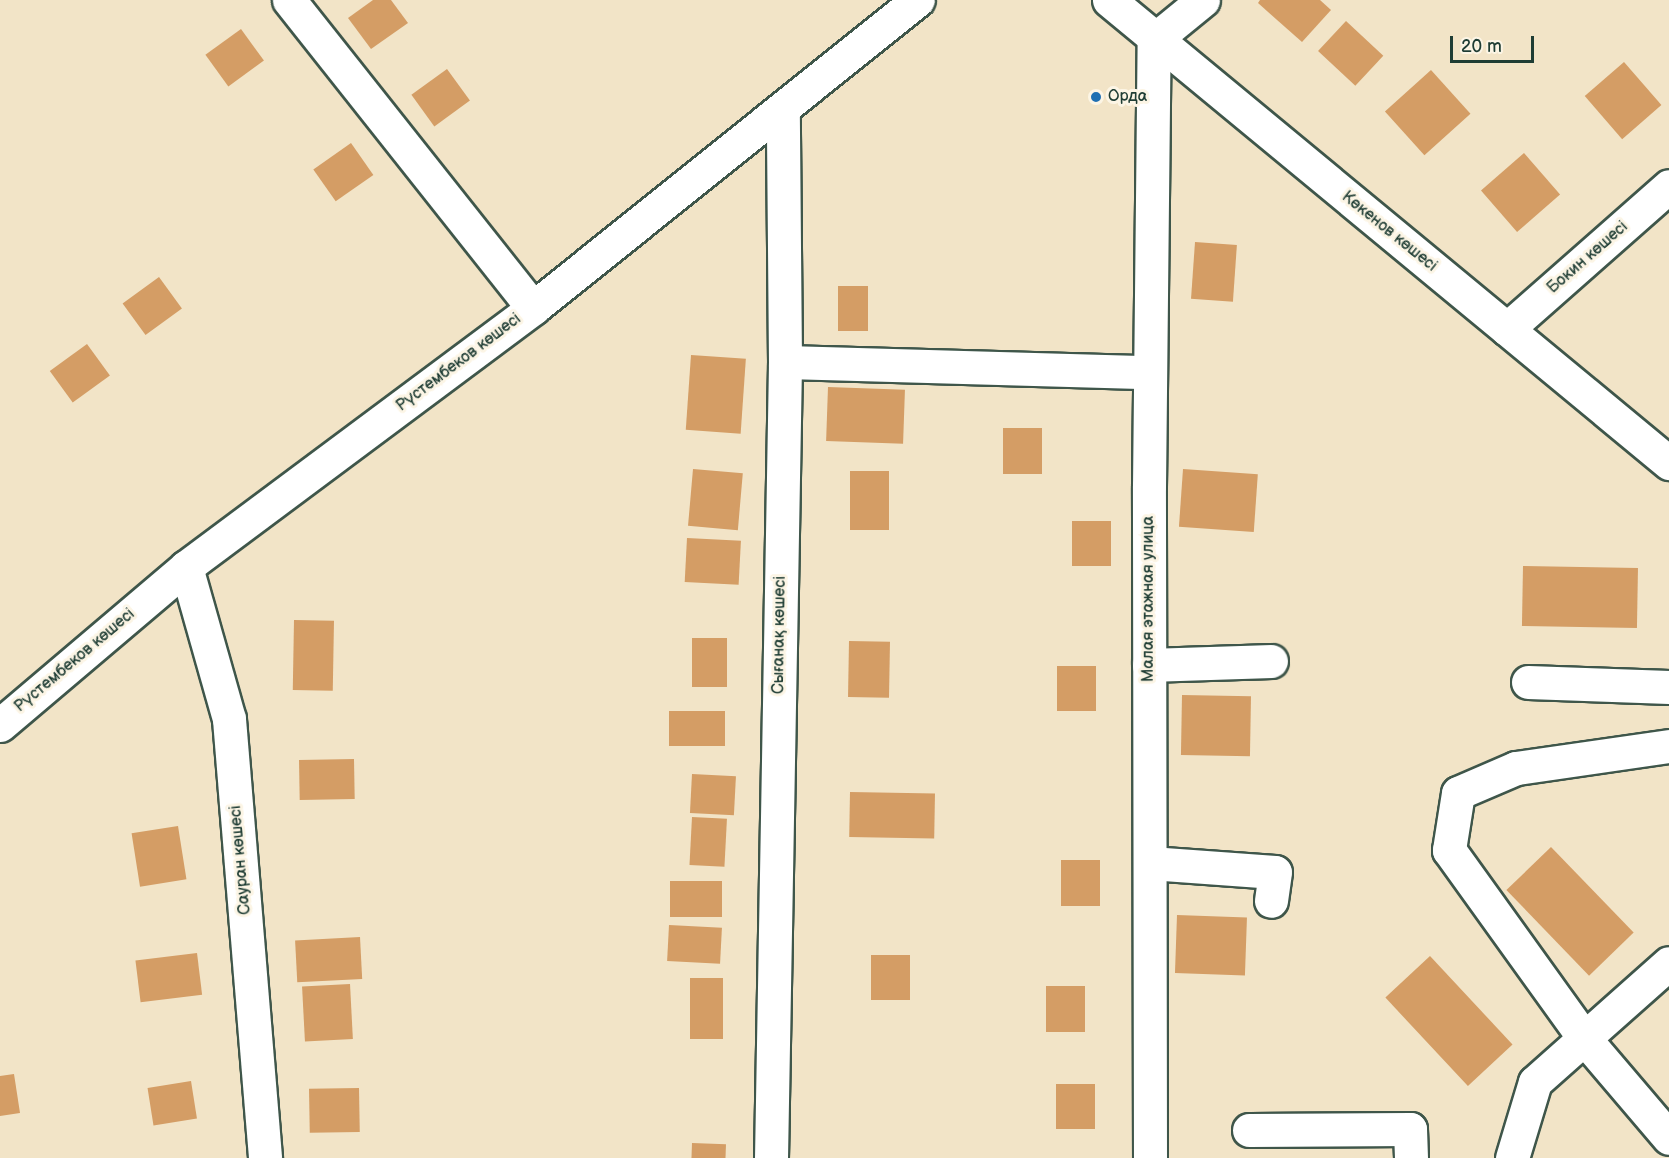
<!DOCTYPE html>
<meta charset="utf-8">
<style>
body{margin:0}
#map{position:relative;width:1669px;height:1158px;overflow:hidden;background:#f2e4c7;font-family:"Balsamiq Sans",sans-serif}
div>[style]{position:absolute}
.building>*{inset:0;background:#d49d65;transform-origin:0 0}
.roads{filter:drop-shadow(2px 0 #3f564a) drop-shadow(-2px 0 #3f564a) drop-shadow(0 2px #3f564a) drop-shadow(0 -2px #3f564a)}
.minor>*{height:33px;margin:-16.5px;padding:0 16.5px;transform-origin:16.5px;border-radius:16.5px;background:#fff}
.dots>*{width:16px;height:16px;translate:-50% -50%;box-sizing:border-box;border:3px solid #fcf5e5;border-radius:50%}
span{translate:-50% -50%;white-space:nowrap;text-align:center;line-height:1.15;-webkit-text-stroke:6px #fcf5e5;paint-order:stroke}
.poi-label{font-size:16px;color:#1f3d34}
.left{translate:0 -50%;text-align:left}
.street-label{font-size:16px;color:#1f3d34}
.scale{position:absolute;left:1450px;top:36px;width:84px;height:27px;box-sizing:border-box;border:3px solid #1f3d34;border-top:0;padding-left:8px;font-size:18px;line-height:21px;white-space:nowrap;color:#1f3d34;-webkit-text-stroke:4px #fcf5e5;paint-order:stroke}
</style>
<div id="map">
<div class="building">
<i style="clip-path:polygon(373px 0,391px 0,408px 23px,371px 49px,348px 18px)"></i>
<i style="clip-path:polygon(1260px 0,1320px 0,1331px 10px,1302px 42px,1258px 3px)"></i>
<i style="left:1346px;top:21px;width:51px;height:41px;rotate:43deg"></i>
<i style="left:241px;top:29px;width:39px;height:44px;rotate:54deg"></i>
<i style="left:1624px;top:62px;width:57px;height:52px;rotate:49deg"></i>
<i style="left:447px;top:69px;width:39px;height:44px;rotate:54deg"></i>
<i style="left:1431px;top:70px;width:59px;height:62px;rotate:48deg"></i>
<i style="left:351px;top:143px;width:39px;height:46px;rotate:55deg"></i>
<i style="left:1524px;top:153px;width:55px;height:57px;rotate:49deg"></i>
<i style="left:1195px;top:242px;width:42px;height:57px;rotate:4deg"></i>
<i style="left:159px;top:277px;width:39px;height:45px;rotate:54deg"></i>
<i style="left:838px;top:286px;width:30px;height:45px"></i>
<i style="left:87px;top:344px;width:39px;height:46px;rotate:54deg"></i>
<i style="left:691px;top:355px;width:55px;height:75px;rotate:4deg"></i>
<i style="left:828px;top:387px;width:77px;height:54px;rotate:2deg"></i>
<i style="left:1042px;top:428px;width:46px;height:39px;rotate:90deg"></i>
<i style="left:693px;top:469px;width:50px;height:57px;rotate:5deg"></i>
<i style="left:1183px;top:469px;width:75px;height:58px;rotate:4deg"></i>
<i style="left:850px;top:471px;width:39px;height:59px"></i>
<i style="left:1111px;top:521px;width:45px;height:39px;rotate:90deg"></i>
<i style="left:687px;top:538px;width:54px;height:44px;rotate:3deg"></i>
<i style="left:1523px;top:566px;width:115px;height:60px;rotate:1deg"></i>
<i style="left:294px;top:620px;width:40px;height:70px;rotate:1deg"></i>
<i style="left:692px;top:638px;width:35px;height:49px"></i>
<i style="left:849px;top:641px;width:41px;height:56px;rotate:1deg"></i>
<i style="left:1057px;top:666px;width:39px;height:45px"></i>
<i style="left:1182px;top:695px;width:69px;height:60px;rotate:1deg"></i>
<i style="left:669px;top:711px;width:56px;height:35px"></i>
<i style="left:354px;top:759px;width:40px;height:55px;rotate:89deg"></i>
<i style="left:692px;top:774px;width:44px;height:39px;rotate:3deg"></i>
<i style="left:850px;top:792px;width:85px;height:45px;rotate:1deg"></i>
<i style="left:692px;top:817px;width:35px;height:48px;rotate:3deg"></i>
<i style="left:178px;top:826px;width:54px;height:47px;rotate:81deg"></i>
<i style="left:1551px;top:847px;width:119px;height:62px;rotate:46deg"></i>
<i style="left:1100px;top:860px;width:46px;height:39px;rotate:90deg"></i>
<i style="left:670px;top:881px;width:52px;height:36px"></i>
<i style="left:1177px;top:915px;width:70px;height:58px;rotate:2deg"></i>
<i style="left:669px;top:925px;width:53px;height:36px;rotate:3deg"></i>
<i style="left:360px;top:937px;width:42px;height:65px;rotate:87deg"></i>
<i style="left:197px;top:953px;width:42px;height:62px;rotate:83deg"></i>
<i style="left:871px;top:955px;width:39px;height:45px"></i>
<i style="left:1430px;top:956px;width:121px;height:61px;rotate:47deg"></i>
<i style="left:690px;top:978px;width:33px;height:61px"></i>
<i style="left:350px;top:984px;width:55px;height:48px;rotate:87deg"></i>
<i style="left:1046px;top:986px;width:39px;height:46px"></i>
<i style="clip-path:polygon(14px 1074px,20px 1113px,0 1116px,0 1076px)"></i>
<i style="left:191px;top:1081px;width:38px;height:44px;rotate:81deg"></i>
<i style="left:1056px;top:1084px;width:39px;height:45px"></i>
<i style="left:359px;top:1088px;width:44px;height:50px;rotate:89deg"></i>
<i style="left:692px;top:1143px;width:34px;height:15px;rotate:2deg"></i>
</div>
<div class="roads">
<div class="minor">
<i style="left:289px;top:0;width:393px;rotate:51.6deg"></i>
<i style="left:1109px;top:0;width:727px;rotate:39.58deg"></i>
<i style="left:1507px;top:329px;width:216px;rotate:-41.4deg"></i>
<i style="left:785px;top:362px;width:365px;rotate:1.6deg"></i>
<i style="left:186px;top:567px;width:158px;rotate:74.2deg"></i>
<i style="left:229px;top:719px;width:440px;rotate:85.3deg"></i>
<i style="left:1149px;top:665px;width:122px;rotate:-1.9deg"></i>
<i style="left:1528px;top:682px;width:141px;rotate:2deg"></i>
<i style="left:0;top:725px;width:244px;rotate:-40.3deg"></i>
<i style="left:186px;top:567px;width:433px;rotate:-36.7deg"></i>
<i style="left:533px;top:308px;width:493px;rotate:-38.7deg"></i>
<i style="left:1669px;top:746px;width:155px;rotate:171.8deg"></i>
<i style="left:1516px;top:768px;width:63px;rotate:156.7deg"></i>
<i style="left:1458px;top:793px;width:58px;rotate:99deg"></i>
<i style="left:1449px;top:850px;width:231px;rotate:54.3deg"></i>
<i style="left:1584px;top:1038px;width:131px;rotate:49.6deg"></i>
<i style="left:1150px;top:863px;width:125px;rotate:4.1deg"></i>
<i style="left:1275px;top:872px;width:29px;rotate:98deg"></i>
<i style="left:1249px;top:1130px;width:161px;rotate:-0.4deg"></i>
<i style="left:1410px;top:1129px;width:29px;rotate:88deg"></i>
<i style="left:771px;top:1158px;width:796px;rotate:-88.99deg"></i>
<i style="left:785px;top:362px;width:251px;rotate:-90.5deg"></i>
<i style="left:1150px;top:1158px;width:672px;rotate:-90.09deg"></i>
<i style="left:1149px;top:486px;width:446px;rotate:-89.4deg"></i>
<i style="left:1154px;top:40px;width:63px;rotate:-39.2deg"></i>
<i style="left:1512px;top:1158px;width:79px;rotate:-73.2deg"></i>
<i style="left:1535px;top:1082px;width:179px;rotate:-41.6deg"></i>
</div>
</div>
<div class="dots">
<i style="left:1096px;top:97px;background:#1f6fb2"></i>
</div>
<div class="poi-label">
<span class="left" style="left:1108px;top:97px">Орда</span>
</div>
<div class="street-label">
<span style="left:1389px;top:232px;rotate:39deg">Көкенов көшесі</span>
<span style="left:1588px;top:258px;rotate:-41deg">Бокин көшесі</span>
<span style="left:459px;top:363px;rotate:-37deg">Рүстембеков көшесі</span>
<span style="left:1149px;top:599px;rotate:-90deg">Малая этажная улица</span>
<span style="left:780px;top:635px;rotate:-89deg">Сығанақ көшесі</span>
<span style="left:75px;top:661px;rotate:-40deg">Рүстембеков көшесі</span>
<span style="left:241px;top:860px;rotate:-95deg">Сауран көшесі</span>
</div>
<div class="scale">20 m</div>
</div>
